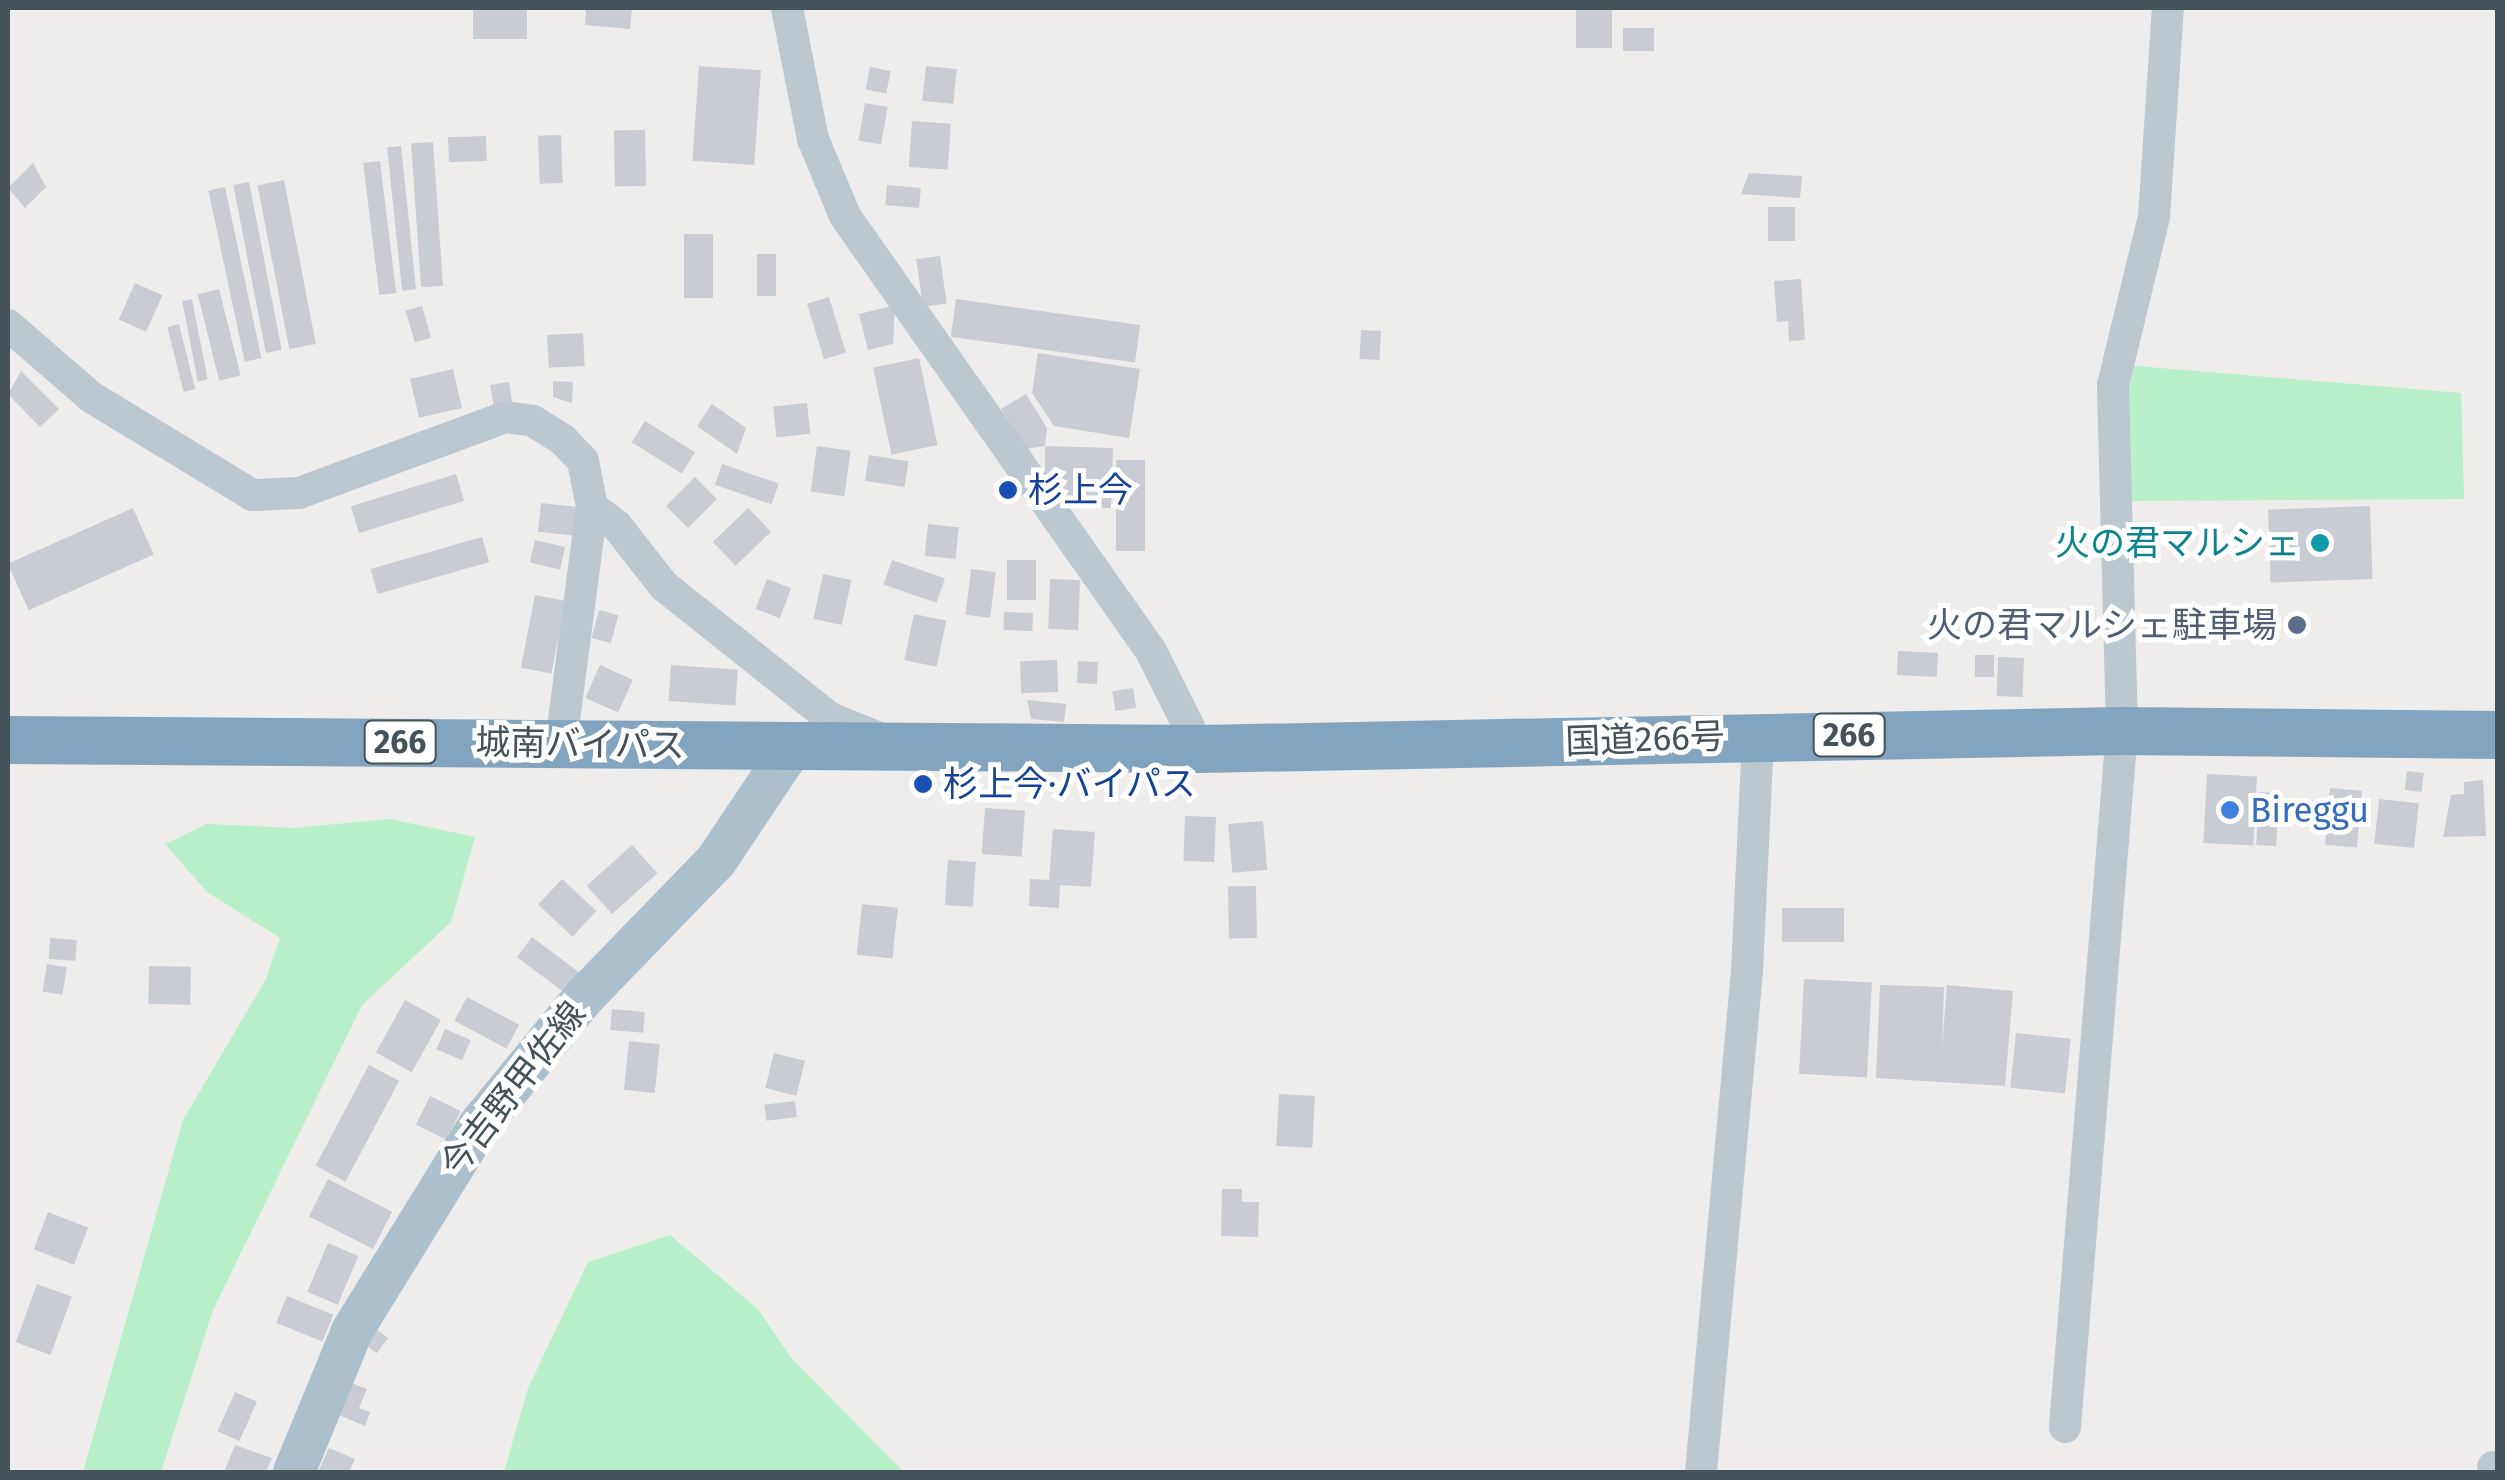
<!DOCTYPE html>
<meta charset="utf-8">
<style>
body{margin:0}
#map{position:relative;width:2505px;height:1480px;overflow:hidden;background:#efecec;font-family:"Fira Sans","Noto Sans JP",sans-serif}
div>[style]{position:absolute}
.green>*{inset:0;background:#b8f0c9}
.building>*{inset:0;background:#c9ccd2;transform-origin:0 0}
.minor>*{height:32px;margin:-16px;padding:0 16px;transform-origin:16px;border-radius:16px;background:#bcc8d0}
.major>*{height:42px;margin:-21px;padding:0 21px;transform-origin:21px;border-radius:21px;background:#abbfcd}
.highway>*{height:48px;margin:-24px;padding:0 24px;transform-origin:24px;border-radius:24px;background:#82a4be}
.dots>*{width:28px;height:28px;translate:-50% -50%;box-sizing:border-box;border:5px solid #fff;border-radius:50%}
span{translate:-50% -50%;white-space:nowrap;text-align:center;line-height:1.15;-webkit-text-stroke:10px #fff;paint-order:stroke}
.shield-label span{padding:2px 8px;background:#fff;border:2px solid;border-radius:8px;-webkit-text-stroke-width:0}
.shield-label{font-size:32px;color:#44525a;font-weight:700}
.transit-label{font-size:35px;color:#164399}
.left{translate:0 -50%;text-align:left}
.culture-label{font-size:35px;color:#0d838f}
.right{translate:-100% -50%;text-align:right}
.service-label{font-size:35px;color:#4e5e75}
.street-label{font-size:35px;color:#44525a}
.shop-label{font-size:35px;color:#366cbe}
.frame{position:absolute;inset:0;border:10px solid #44525a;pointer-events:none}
</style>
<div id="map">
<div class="green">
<i style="clip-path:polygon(2124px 365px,2461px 393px,2464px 499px,2126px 501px)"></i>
<i style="clip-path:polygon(390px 819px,475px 837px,451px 922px,362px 1005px,213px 1310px,161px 1472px,83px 1472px,183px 1120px,266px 979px,280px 938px,207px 892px,165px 844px,207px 824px,293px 828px)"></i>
<i style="clip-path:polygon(670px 1235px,758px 1309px,791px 1358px,904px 1472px,504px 1472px,528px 1388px,588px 1262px)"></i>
</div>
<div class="building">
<i style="left:473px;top:8px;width:54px;height:31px"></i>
<i style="clip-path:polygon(586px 8px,632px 8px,630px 29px,585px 25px)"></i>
<i style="left:1576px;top:8px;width:36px;height:40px"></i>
<i style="left:1623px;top:28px;width:31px;height:23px"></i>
<i style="left:699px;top:66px;width:62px;height:95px;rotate:4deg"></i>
<i style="left:926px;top:66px;width:31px;height:35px;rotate:6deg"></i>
<i style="left:870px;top:67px;width:21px;height:23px;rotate:11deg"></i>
<i style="left:865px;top:103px;width:23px;height:38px;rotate:10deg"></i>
<i style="left:912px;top:121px;width:39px;height:46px;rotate:4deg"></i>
<i style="left:645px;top:130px;width:56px;height:31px;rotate:89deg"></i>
<i style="left:561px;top:135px;width:48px;height:23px;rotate:88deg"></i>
<i style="left:486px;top:136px;width:25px;height:38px;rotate:88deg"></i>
<i style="left:433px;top:142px;width:144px;height:22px;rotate:86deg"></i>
<i style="left:401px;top:146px;width:144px;height:14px;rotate:84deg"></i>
<i style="left:380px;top:161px;width:133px;height:17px;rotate:83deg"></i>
<i style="clip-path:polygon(33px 163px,46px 187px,25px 208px,8px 188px)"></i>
<i style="clip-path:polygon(1749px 173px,1802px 176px,1800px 198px,1741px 194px)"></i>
<i style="left:284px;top:180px;width:167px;height:27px;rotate:79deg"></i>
<i style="left:249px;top:182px;width:171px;height:16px;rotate:79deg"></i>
<i style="left:887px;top:185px;width:34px;height:20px;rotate:5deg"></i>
<i style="left:225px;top:187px;width:175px;height:17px;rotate:78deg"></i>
<i style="left:1795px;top:207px;width:34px;height:27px;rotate:90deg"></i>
<i style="left:684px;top:234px;width:29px;height:64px"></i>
<i style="left:757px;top:254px;width:19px;height:42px"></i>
<i style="left:940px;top:256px;width:48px;height:24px;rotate:82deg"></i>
<i style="clip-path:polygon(1801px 279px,1805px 340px,1789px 341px,1788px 321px,1777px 322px,1774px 281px)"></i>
<i style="left:135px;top:283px;width:30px;height:40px;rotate:24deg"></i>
<i style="left:219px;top:289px;width:89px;height:22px;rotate:76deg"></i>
<i style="left:829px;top:297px;width:58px;height:23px;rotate:73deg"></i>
<i style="left:192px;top:299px;width:82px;height:10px;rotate:79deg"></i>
<i style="left:956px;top:299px;width:186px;height:38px;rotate:8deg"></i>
<i style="clip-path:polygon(895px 305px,893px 344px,868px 350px,859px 314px)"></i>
<i style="left:422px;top:306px;width:33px;height:17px;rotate:74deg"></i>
<i style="left:179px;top:324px;width:67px;height:12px;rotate:76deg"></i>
<i style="left:1361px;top:330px;width:20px;height:29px;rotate:3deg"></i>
<i style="left:583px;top:333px;width:33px;height:36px;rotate:87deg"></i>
<i style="clip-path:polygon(1038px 353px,1140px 369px,1129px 438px,1054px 426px,1032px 393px)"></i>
<i style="left:919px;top:358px;width:89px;height:47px;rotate:78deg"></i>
<i style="left:453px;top:369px;width:40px;height:44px;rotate:77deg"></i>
<i style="clip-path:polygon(21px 371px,59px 409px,40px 427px,8px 394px)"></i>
<i style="clip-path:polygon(553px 381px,573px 382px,572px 403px,553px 397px)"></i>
<i style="left:509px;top:382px;width:20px;height:19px;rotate:81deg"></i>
<i style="clip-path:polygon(1026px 394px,1047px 428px,1045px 446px,1026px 449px,1001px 409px)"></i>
<i style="left:807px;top:403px;width:31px;height:34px;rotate:84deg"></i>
<i style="clip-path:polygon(712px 404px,746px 428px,737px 454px,697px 426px)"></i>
<i style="left:645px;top:421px;width:59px;height:25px;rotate:32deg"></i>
<i style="left:817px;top:446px;width:34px;height:46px;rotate:8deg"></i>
<i style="clip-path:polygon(1045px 446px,1113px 448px,1111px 508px,1061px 507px,1045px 478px)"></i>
<i style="left:869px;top:455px;width:40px;height:26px;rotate:9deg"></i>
<i style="left:1116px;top:460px;width:29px;height:91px"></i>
<i style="left:722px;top:464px;width:60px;height:22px;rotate:19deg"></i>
<i style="left:456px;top:474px;width:28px;height:110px;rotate:73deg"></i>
<i style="left:695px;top:477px;width:31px;height:41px;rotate:45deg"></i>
<i style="left:541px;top:503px;width:40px;height:29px;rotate:6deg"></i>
<i style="left:2370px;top:506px;width:73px;height:102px;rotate:88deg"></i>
<i style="left:133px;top:508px;width:51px;height:137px;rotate:66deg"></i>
<i style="left:748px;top:508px;width:33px;height:49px;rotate:46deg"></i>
<i style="left:928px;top:524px;width:31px;height:32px;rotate:6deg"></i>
<i style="left:482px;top:537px;width:26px;height:116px;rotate:74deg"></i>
<i style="left:535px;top:540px;width:31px;height:23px;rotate:13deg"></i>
<i style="left:892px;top:560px;width:56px;height:26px;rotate:19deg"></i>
<i style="left:1007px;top:560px;width:29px;height:40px"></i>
<i style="left:971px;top:569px;width:25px;height:46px;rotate:7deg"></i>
<i style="left:823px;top:574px;width:29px;height:46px;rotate:12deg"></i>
<i style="left:767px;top:579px;width:26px;height:32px;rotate:21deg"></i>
<i style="left:1050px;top:579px;width:30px;height:50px;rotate:2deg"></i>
<i style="left:535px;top:595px;width:31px;height:74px;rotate:11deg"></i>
<i style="left:599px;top:610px;width:20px;height:29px;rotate:15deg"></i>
<i style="left:1004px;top:612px;width:29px;height:18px;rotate:2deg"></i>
<i style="left:914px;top:614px;width:33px;height:47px;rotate:12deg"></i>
<i style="left:1898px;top:651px;width:40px;height:24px;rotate:3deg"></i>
<i style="left:1975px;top:655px;width:19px;height:22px"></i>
<i style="left:1998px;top:657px;width:26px;height:39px;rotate:2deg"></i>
<i style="left:1057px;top:660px;width:32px;height:37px;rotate:88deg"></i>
<i style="left:1078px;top:661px;width:20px;height:22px;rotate:3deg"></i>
<i style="left:600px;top:665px;width:36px;height:36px;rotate:24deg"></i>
<i style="left:671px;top:665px;width:67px;height:36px;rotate:4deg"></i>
<i style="left:1133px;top:688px;width:20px;height:21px;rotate:81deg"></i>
<i style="clip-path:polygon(1027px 700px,1066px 704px,1064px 722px,1031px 719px)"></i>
<i style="left:2407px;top:771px;width:17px;height:19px;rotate:7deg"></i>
<i style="left:2207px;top:774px;width:50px;height:69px;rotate:3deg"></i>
<i style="clip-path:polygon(2483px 780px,2486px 836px,2443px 837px,2451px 795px,2464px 794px,2464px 782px)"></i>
<i style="left:2330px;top:788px;width:32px;height:57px;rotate:5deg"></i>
<i style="left:2259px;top:792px;width:20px;height:53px;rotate:3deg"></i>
<i style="left:2379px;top:799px;width:40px;height:45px;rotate:6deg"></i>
<i style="left:985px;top:808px;width:40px;height:46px;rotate:4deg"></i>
<i style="left:1185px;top:816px;width:31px;height:45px;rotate:2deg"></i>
<i style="left:1263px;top:821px;width:49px;height:35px;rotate:85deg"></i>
<i style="clip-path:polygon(1053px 829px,1095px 832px,1091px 887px,1060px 885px,1059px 908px,1029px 906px,1030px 879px,1049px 880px)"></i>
<i style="left:632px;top:845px;width:38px;height:61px;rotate:48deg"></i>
<i style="left:948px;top:860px;width:28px;height:45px;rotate:4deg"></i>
<i style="left:562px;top:879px;width:47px;height:35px;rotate:43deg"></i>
<i style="left:1256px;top:886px;width:52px;height:28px;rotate:89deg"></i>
<i style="left:862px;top:904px;width:36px;height:51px;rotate:6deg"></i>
<i style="left:1782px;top:908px;width:62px;height:34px"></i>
<i style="left:532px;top:937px;width:60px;height:25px;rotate:37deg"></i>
<i style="left:50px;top:938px;width:27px;height:21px;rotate:4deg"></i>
<i style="left:47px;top:964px;width:20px;height:28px;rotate:9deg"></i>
<i style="left:149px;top:966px;width:42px;height:38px;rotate:1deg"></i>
<i style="left:1804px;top:979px;width:68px;height:95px;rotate:3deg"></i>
<i style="clip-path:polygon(1880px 985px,1944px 987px,1942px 1049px,1947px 985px,2013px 991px,2005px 1086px,1876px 1078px)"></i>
<i style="left:467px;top:997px;width:59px;height:27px;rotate:28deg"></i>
<i style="left:405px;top:1000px;width:41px;height:60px;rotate:29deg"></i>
<i style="left:612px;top:1009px;width:33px;height:21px;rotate:5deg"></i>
<i style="left:445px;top:1029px;width:28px;height:22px;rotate:23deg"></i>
<i style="left:2016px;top:1033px;width:55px;height:55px;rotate:6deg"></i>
<i style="left:629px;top:1041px;width:31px;height:49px;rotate:6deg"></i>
<i style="left:774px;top:1053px;width:32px;height:36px;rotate:14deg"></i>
<i style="left:369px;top:1065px;width:34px;height:114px;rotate:28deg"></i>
<i style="left:1279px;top:1094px;width:36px;height:52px;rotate:3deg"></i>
<i style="left:430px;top:1096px;width:34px;height:32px;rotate:26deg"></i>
<i style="left:795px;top:1101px;width:16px;height:31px;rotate:83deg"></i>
<i style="left:328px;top:1179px;width:72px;height:42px;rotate:27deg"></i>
<i style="clip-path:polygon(1222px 1189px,1242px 1189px,1242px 1202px,1259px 1202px,1258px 1237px,1221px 1236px)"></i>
<i style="left:48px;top:1212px;width:43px;height:40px;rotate:21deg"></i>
<i style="left:328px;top:1243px;width:33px;height:53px;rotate:23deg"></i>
<i style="left:37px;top:1284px;width:37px;height:62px;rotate:20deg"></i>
<i style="left:287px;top:1296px;width:50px;height:29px;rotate:22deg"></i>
<i style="left:376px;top:1329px;width:15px;height:19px;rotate:37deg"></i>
<i style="clip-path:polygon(346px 1381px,367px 1389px,359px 1408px,370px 1412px,365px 1426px,334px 1413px)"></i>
<i style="left:235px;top:1392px;width:24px;height:43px;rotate:24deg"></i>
<i style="clip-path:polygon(235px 1445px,272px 1458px,266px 1472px,224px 1472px)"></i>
<i style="clip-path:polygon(329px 1448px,355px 1459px,349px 1472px,318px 1472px)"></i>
</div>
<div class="minor">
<i style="left:787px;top:8px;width:134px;rotate:78.8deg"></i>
<i style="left:813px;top:139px;width:83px;rotate:67.4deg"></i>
<i style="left:845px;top:216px;width:532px;rotate:54.88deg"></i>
<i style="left:1151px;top:651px;width:110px;rotate:63.4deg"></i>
<i style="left:8px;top:325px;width:110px;rotate:40.9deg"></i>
<i style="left:91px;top:397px;width:188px;rotate:31.3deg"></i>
<i style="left:252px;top:495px;width:47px;rotate:-2.4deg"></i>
<i style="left:299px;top:493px;width:221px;rotate:-20.2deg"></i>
<i style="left:506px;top:417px;width:27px;rotate:8deg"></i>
<i style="left:533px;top:421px;width:36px;rotate:32deg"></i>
<i style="left:563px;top:440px;width:29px;rotate:46deg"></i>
<i style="left:583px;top:461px;width:47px;rotate:78.9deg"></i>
<i style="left:592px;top:507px;width:238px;rotate:97.5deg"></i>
<i style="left:592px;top:507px;width:31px;rotate:37deg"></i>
<i style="left:617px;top:526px;width:76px;rotate:51.9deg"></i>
<i style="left:664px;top:586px;width:212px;rotate:38.5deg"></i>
<i style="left:830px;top:718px;width:56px;rotate:22deg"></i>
<i style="left:2065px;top:1427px;width:698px;rotate:-85.32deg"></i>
<i style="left:2122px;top:731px;width:346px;rotate:-91.5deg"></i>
<i style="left:2113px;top:385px;width:173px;rotate:-76.3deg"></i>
<i style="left:2154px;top:217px;width:209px;rotate:-86.2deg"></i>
<i style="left:2493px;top:1467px;width:5px;rotate:79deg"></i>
<i style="left:1701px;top:1472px;width:503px;rotate:-84.75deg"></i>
<i style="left:1747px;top:971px;width:235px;rotate:-87.3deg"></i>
</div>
<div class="major">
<i style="left:294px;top:1472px;width:152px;rotate:-67.6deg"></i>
<i style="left:352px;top:1331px;width:243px;rotate:-58.3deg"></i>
<i style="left:480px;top:1124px;width:164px;rotate:-50.7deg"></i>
<i style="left:584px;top:997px;width:190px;rotate:-45.9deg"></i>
<i style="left:716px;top:861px;width:138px;rotate:-56.2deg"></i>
</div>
<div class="highway">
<i style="left:8px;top:740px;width:1192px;rotate:0.43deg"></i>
<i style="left:1200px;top:749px;width:922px;rotate:-1.12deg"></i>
<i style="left:2122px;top:731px;width:376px;rotate:0.6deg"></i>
</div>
<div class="dots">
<i style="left:1008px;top:490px;background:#1a4fb4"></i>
<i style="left:2320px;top:543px;background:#0f9aa8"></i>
<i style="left:2297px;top:625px;background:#5c6f8a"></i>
<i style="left:923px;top:784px;background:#1a4fb4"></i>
<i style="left:2230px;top:810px;background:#3f7fe0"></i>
</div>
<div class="shield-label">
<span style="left:1849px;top:735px">266</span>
<span style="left:400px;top:742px">266</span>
</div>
<div class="transit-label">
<span class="left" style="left:1028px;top:490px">杉上今</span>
<span class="left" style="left:943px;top:784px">杉上今·バイパス</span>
</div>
<div class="culture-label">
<span class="right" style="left:2300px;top:543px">火の君マルシェ</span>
</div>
<div class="service-label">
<span class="right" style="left:2277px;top:625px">火の君マルシェ駐車場</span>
</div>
<div class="street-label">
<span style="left:1645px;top:739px;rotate:-2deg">国道266号</span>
<span style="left:580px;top:744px;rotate:1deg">城南バイパス</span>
<span style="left:513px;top:1089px;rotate:-52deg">今吉野甲佐線</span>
</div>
<div class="shop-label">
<span class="left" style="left:2250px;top:810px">Bireggu</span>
</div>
<div class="frame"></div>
</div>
